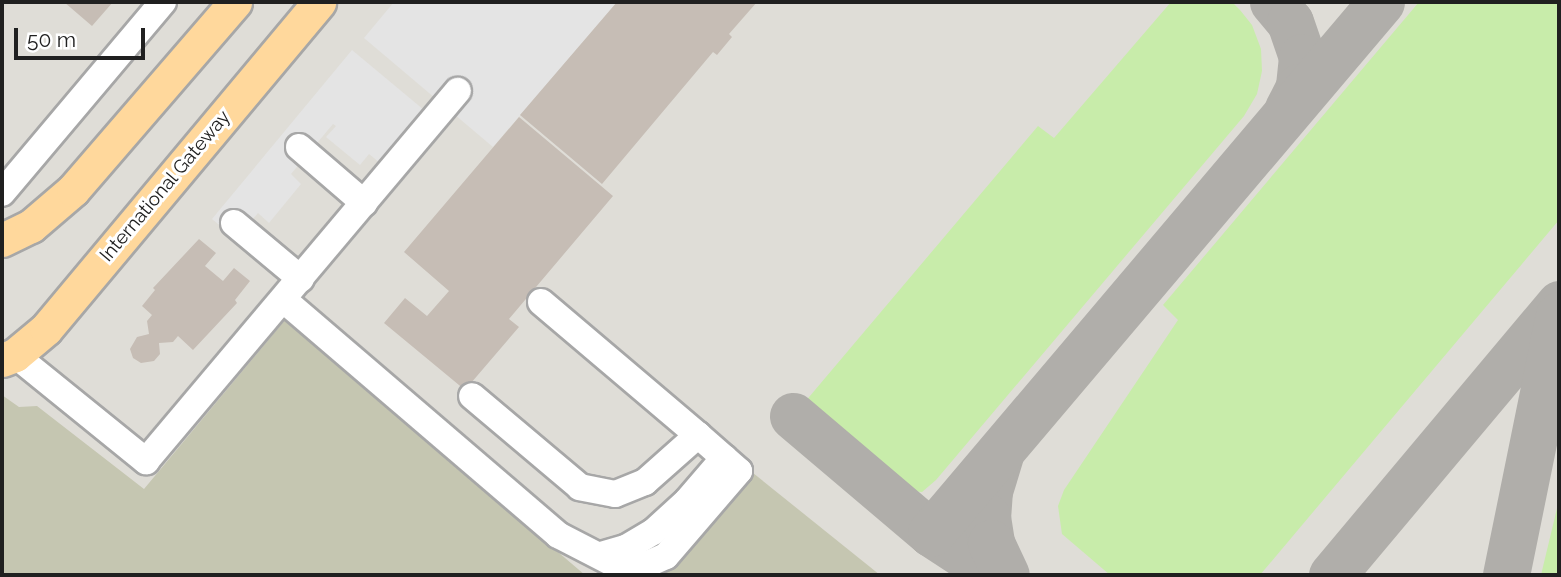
<!DOCTYPE html>
<style>
body{margin:0}
#map{position:relative;width:1561px;height:577px;overflow:hidden;background:#f1ede6;font-family:Raleway,sans-serif}
div>[style]{position:absolute}
.airport>*{inset:0;background:#dfddd7;transform-origin:0 0}
.construction>*{inset:0;background:#c5c6b1}
.grass>*{inset:0;background:#c8ecaa}
.parking>*{inset:0;background:#e4e4e4}
.taxiway>*{height:47px;margin:-23.5px;padding:0 23.5px;transform-origin:23.5px;border-radius:23.5px;background:#b0aeaa}
.building>*{inset:0;background:#c6bdb5}
.roads{filter:drop-shadow(2px 0 #a7a7a7) drop-shadow(-2px 0 #a7a7a7) drop-shadow(0 2px #a7a7a7) drop-shadow(0 -2px #a7a7a7)}
.minor>*{height:26px;margin:-13px;padding:0 13px;transform-origin:13px;border-radius:13px;background:#fff}
.major>*{height:33px;margin:-16.5px;padding:0 16.5px;transform-origin:16.5px;border-radius:16.5px;background:#ffd89c}
span{translate:-50% -50%;white-space:nowrap;text-align:center;line-height:1.15;-webkit-text-stroke:6px #fff;paint-order:stroke}
.street-label{font-size:19px;color:#202020}
.frame{position:absolute;inset:0;border:4px solid #202020;pointer-events:none}
.scale{position:absolute;left:14px;top:28px;width:131px;height:32px;box-sizing:border-box;border:4px solid #202020;border-top:0;padding-left:9px;font-size:21px;line-height:24px;white-space:nowrap;color:#202020;-webkit-text-stroke:5px #fff;paint-order:stroke}
</style>
<div id="map">
<div class="airport">
<i style="left:2px;top:2px;width:1557px;height:573px"></i>
</div>
<div class="construction">
<i style="clip-path:polygon(285px 320px,585px 575px,2px 575px,2px 395px,19px 407px,37px 406px,144px 489px)"></i>
<i style="clip-path:polygon(748px 469px,880px 575px,657px 575px)"></i>
</div>
<div class="grass">
<i style="clip-path:polygon(1171px 2px,1232px 2px,1240px 10px,1252px 25px,1261px 49px,1262px 71px,1257px 94px,1244px 116px,936px 480px,922px 492px,901px 490px,805px 409px,804px 403px,1038px 126px,1054px 138px)"></i>
<i style="clip-path:polygon(1419px 2px,1559px 2px,1559px 220px,1260px 575px,1110px 575px,1062px 534px,1058px 506px,1064px 490px,1178px 320px,1163px 305px)"></i>
<i style="clip-path:polygon(1559px 500px,1559px 575px,1541px 575px)"></i>
</div>
<div class="parking">
<i style="clip-path:polygon(394px 2px,617px 2px,493px 147px,364px 38px)"></i>
<i style="clip-path:polygon(352px 50px,424px 110px,380px 163px,369px 154px,360px 165px,326px 137px,336px 126px,333px 124px,291px 174px,301px 184px,269px 223px,258px 213px,236px 239px,212px 219px)"></i>
</div>
<div class="taxiway">
<i style="left:1273px;top:2px;width:26px;rotate:50deg"></i>
<i style="left:1290px;top:22px;width:37px;rotate:71deg"></i>
<i style="left:1302px;top:57px;width:30px;rotate:96deg"></i>
<i style="left:1299px;top:87px;width:25px;rotate:117deg"></i>
<i style="left:793px;top:416px;width:181px;rotate:40.3deg"></i>
<i style="left:931px;top:533px;width:77px;rotate:33.3deg"></i>
<i style="left:1000px;top:455px;width:37px;rotate:107deg"></i>
<i style="left:989px;top:490px;width:27px;rotate:94deg"></i>
<i style="left:987px;top:517px;width:26px;rotate:81deg"></i>
<i style="left:991px;top:543px;width:35px;rotate:65deg"></i>
<i style="left:931px;top:533px;width:696px;rotate:-49.72deg"></i>
<i style="left:1332px;top:575px;width:354px;rotate:-50deg"></i>
<i style="left:1506px;top:575px;width:265px;rotate:-78.5deg"></i>
</div>
<div class="building">
<i style="clip-path:polygon(64px 2px,113px 2px,92px 26px)"></i>
<i style="clip-path:polygon(617px 2px,757px 2px,729px 34px,732px 37px,717px 55px,713px 52px,602px 184px,520px 115px)"></i>
<i style="clip-path:polygon(519px 117px,613px 196px,509px 319px,519px 327px,465px 390px,384px 323px,405px 298px,427px 316px,449px 291px,404px 252px)"></i>
<i style="clip-path:polygon(199px 239px,216px 253px,205px 266px,223px 281px,234px 268px,250px 281px,235px 300px,237px 303px,193px 350px,178px 336px,173px 342px,159px 343px,160px 354px,154px 361px,141px 363px,133px 358px,130px 349px,137px 337px,149px 334px,147px 321px,152px 315px,142px 306px,155px 290px,153px 288px)"></i>
</div>
<div class="roads">
<div class="minor">
<i style="left:299px;top:147px;width:86px;rotate:40.7deg"></i>
<i style="left:2px;top:193px;width:250px;rotate:-49.9deg"></i>
<i style="left:234px;top:223px;width:87px;rotate:39.9deg"></i>
<i style="left:284px;top:300px;width:361px;rotate:40.6deg"></i>
<i style="left:558px;top:535px;width:65px;rotate:27.3deg"></i>
<i style="left:616px;top:565px;width:25px;rotate:5deg"></i>
<i style="left:641px;top:567px;width:27px;rotate:-24deg"></i>
<i style="left:666px;top:556px;width:112px;rotate:-49.3deg"></i>
<i style="left:739px;top:471px;width:55px;rotate:-138.7deg"></i>
<i style="left:698px;top:435px;width:71px;rotate:138.4deg"></i>
<i style="left:645px;top:482px;width:32px;rotate:158deg"></i>
<i style="left:615px;top:494px;width:36px;rotate:-169deg"></i>
<i style="left:580px;top:487px;width:141px;rotate:-139.9deg"></i>
<i style="left:541px;top:302px;width:206px;rotate:40.3deg"></i>
<i style="left:15px;top:355px;width:169px;rotate:39deg"></i>
<i style="left:146px;top:461px;width:484px;rotate:-49.9deg"></i>
<i style="left:601px;top:555px;width:26px;rotate:-16deg"></i>
<i style="left:626px;top:548px;width:31px;rotate:-31deg"></i>
<i style="left:653px;top:532px;width:46px;rotate:-42.4deg"></i>
<i style="left:687px;top:501px;width:57px;rotate:-49.3deg"></i>
</div>
<div class="major">
<i style="left:2px;top:240px;width:32px;rotate:-26deg"></i>
<i style="left:31px;top:226px;width:55px;rotate:-40.6deg"></i>
<i style="left:73px;top:190px;width:248px;rotate:-49.2deg"></i>
<i style="left:2px;top:360px;width:14px;rotate:-21deg"></i>
<i style="left:15px;top:355px;width:40px;rotate:-40deg"></i>
<i style="left:46px;top:329px;width:426px;rotate:-50.1deg"></i>
</div>
</div>
<div class="street-label">
<span style="left:165px;top:186px;rotate:-50deg">International Gateway</span>
</div>
<div class="frame"></div>
<div class="scale">50 m</div>
</div>
